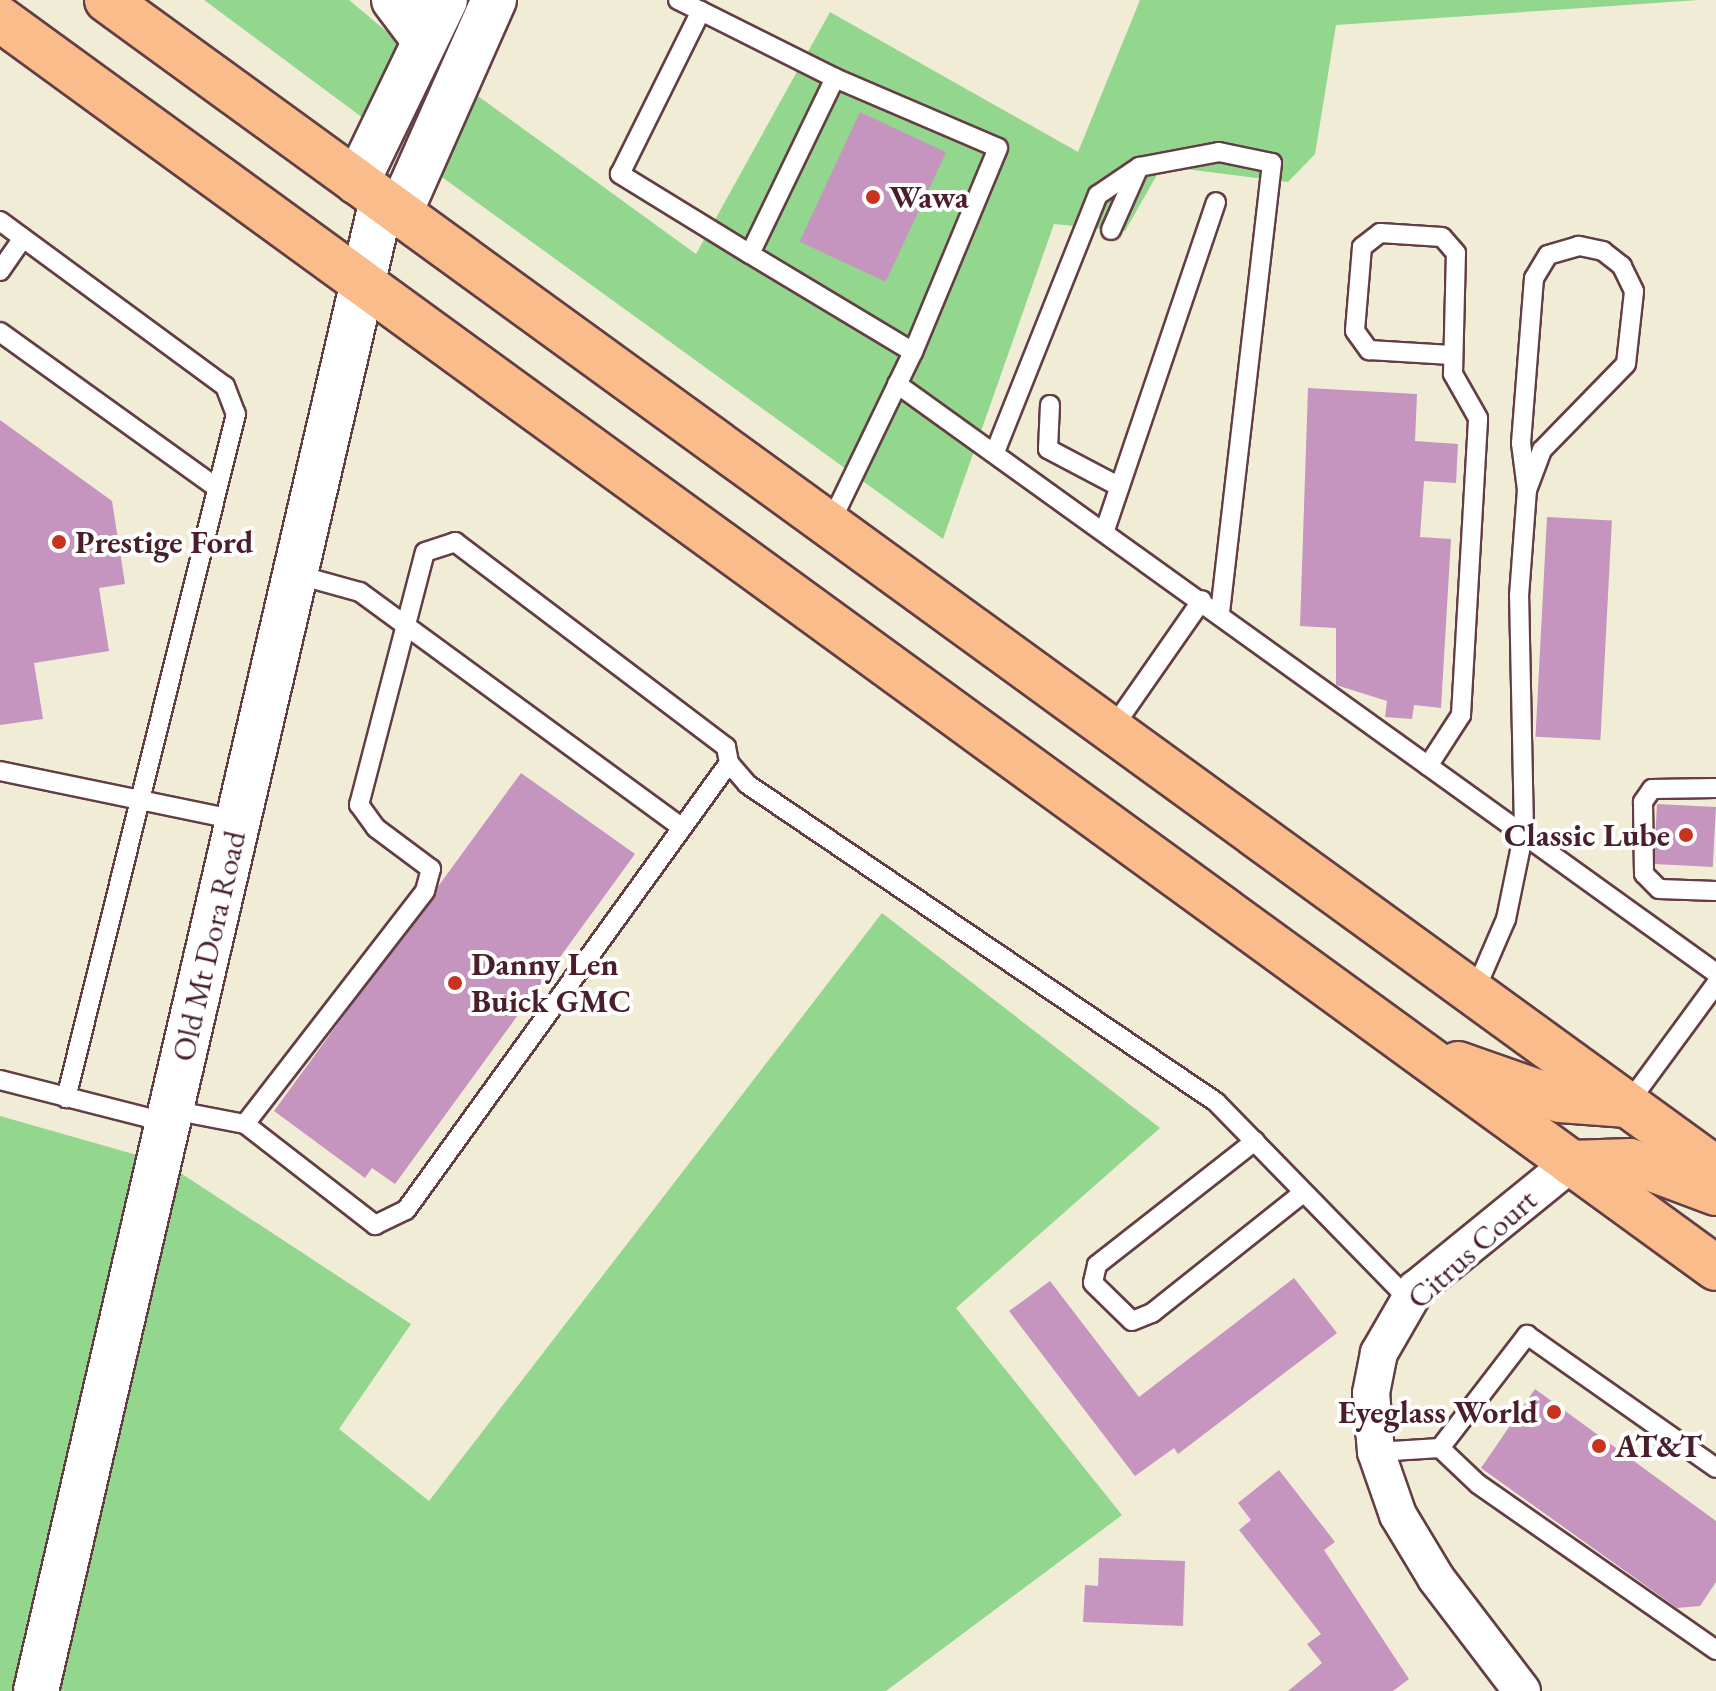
<!DOCTYPE html>
<style>
body{margin:0}
#map{position:relative;width:1716px;height:1691px;overflow:hidden;background:#f1ecd5;font-family:"EB Garamond",serif}
div>[style]{position:absolute}
.green>*{inset:0;background:#93d68d}
.building>*{inset:0;background:#c595bf;transform-origin:0 0}
.roads{filter:drop-shadow(2px 0 #633e44) drop-shadow(-2px 0 #633e44) drop-shadow(0 2px #633e44) drop-shadow(0 -2px #633e44)}
.service>*{height:18px;margin:-9px;padding:0 9px;transform-origin:9px;border-radius:9px;background:#fff}
.minor>*{height:36px;margin:-18px;padding:0 18px;transform-origin:18px;border-radius:18px;background:#fff}
.tertiary>*{height:44px;margin:-22px;padding:0 22px;transform-origin:22px;border-radius:22px;background:#fff}
.primary>*{height:44px;margin:-22px;padding:0 22px;transform-origin:22px;border-radius:22px;background:#f9bc8a}
.dots>*{width:22px;height:22px;translate:-50% -50%;box-sizing:border-box;border:4px solid #fff;border-radius:50%}
span{translate:-50% -50%;white-space:nowrap;text-align:center;line-height:1.15;-webkit-text-stroke:8px #fff;paint-order:stroke}
.poi-label{font-size:32px;color:#4a1f2b;font-weight:700}
.left{translate:0 -50%;text-align:left}
.right{translate:-100% -50%;text-align:right}
.street-label{font-size:32px;color:#4a1f2b}
</style>
<div id="map">
<div class="green">
<i style="clip-path:polygon(204px 0,349px 0,404px 46px,367px 121px)"></i>
<i style="clip-path:polygon(1140px 0,1699px 0,1336px 25px,1315px 154px,1288px 182px,1162px 166px,1125px 231px,1054px 224px,943px 539px,435px 172px,471px 91px,696px 254px,830px 12px,1078px 152px)"></i>
<i style="clip-path:polygon(882px 913px,1160px 1128px,956px 1308px,1122px 1515px,886px 1691px,53px 1691px,176px 1170px,411px 1324px,339px 1429px,429px 1501px)"></i>
<i style="clip-path:polygon(0 1116px,144px 1157px,19px 1691px,0 1691px)"></i>
</div>
<div class="building">
<i style="left:860px;top:112px;width:95px;height:143px;rotate:25deg"></i>
<i style="clip-path:polygon(1308px 388px,1417px 394px,1415px 441px,1458px 444px,1456px 483px,1424px 481px,1420px 537px,1451px 539px,1441px 708px,1414px 705px,1412px 719px,1385px 717px,1387px 701px,1336px 685px,1336px 628px,1300px 626px)"></i>
<i style="clip-path:polygon(0 420px,112px 501px,125px 584px,99px 588px,109px 651px,34px 663px,43px 719px,0 725px)"></i>
<i style="left:1547px;top:517px;width:65px;height:220px;rotate:3deg"></i>
<i style="clip-path:polygon(521px 773px,635px 854px,395px 1184px,372px 1168px,365px 1178px,274px 1111px)"></i>
<i style="left:1657px;top:804px;width:59px;height:60px;rotate:3deg"></i>
<i style="clip-path:polygon(1294px 1278px,1337px 1333px,1178px 1454px,1174px 1448px,1135px 1476px,1009px 1311px,1050px 1281px,1139px 1397px)"></i>
<i style="clip-path:polygon(1535px 1389px,1716px 1521px,1716px 1582px,1700px 1606px,1677px 1608px,1481px 1468px)"></i>
<i style="clip-path:polygon(1279px 1470px,1335px 1542px,1324px 1550px,1409px 1679px,1393px 1691px,1288px 1691px,1322px 1663px,1307px 1644px,1321px 1634px,1239px 1530px,1251px 1520px,1238px 1503px)"></i>
<i style="clip-path:polygon(1099px 1558px,1185px 1561px,1183px 1626px,1083px 1622px,1085px 1585px,1098px 1586px)"></i>
</div>
<div class="roads">
<div class="service">
<i style="left:678px;top:0;width:25px;rotate:26deg"></i>
<i style="left:701px;top:11px;width:150px;rotate:26.6deg"></i>
<i style="left:835px;top:78px;width:195px;rotate:115.8deg"></i>
<i style="left:750px;top:254px;width:153px;rotate:-148.4deg"></i>
<i style="left:620px;top:174px;width:182px;rotate:-63.6deg"></i>
<i style="left:835px;top:78px;width:177px;rotate:23.2deg"></i>
<i style="left:998px;top:148px;width:221px;rotate:112.6deg"></i>
<i style="left:0;top:221px;width:279px;rotate:36.3deg"></i>
<i style="left:225px;top:386px;width:30px;rotate:69deg"></i>
<i style="left:236px;top:414px;width:705px;rotate:103.96deg"></i>
<i style="left:1111px;top:230px;width:67px;rotate:-66.1deg"></i>
<i style="left:750px;top:254px;width:190px;rotate:31deg"></i>
<i style="left:913px;top:352px;width:191px;rotate:115.8deg"></i>
<i style="left:0;top:271px;width:40px;rotate:-55.1deg"></i>
<i style="left:0;top:332px;width:267px;rotate:35.7deg"></i>
<i style="left:897px;top:384px;width:1009px;rotate:35.72deg"></i>
<i style="left:1050px;top:405px;width:44px;rotate:92.6deg"></i>
<i style="left:1048px;top:449px;width:81px;rotate:27.8deg"></i>
<i style="left:995px;top:452px;width:277px;rotate:-68.2deg"></i>
<i style="left:1098px;top:195px;width:50px;rotate:-34.3deg"></i>
<i style="left:1139px;top:167px;width:81px;rotate:-10.6deg"></i>
<i style="left:1219px;top:152px;width:54px;rotate:11.7deg"></i>
<i style="left:1272px;top:163px;width:454px;rotate:96.6deg"></i>
<i style="left:1105px;top:530px;width:346px;rotate:-71.3deg"></i>
<i style="left:295px;top:574px;width:67px;rotate:15.5deg"></i>
<i style="left:360px;top:592px;width:399px;rotate:36.2deg"></i>
<i style="left:1112px;top:729px;width:157px;rotate:-55.1deg"></i>
<i style="left:1428px;top:766px;width:61px;rotate:-57.1deg"></i>
<i style="left:1461px;top:715px;width:297px;rotate:-86.7deg"></i>
<i style="left:1478px;top:418px;width:51px;rotate:-119.6deg"></i>
<i style="left:1453px;top:374px;width:121px;rotate:-88.6deg"></i>
<i style="left:1456px;top:253px;width:21px;rotate:-131deg"></i>
<i style="left:1442px;top:237px;width:62px;rotate:-176.3deg"></i>
<i style="left:1380px;top:233px;width:23px;rotate:142deg"></i>
<i style="left:1362px;top:247px;width:84px;rotate:94.8deg"></i>
<i style="left:1355px;top:331px;width:24px;rotate:54deg"></i>
<i style="left:1369px;top:350px;width:82px;rotate:3.5deg"></i>
<i style="left:0;top:771px;width:242px;rotate:11.7deg"></i>
<i style="left:1716px;top:788px;width:64px;rotate:179.1deg"></i>
<i style="left:1652px;top:789px;width:16px;rotate:125deg"></i>
<i style="left:1643px;top:802px;width:72px;rotate:89.2deg"></i>
<i style="left:1644px;top:874px;width:21px;rotate:45deg"></i>
<i style="left:1659px;top:889px;width:57px;rotate:2deg"></i>
<i style="left:1474px;top:993px;width:81px;rotate:-66.6deg"></i>
<i style="left:1506px;top:919px;width:90px;rotate:-78.4deg"></i>
<i style="left:1524px;top:831px;width:235px;rotate:-91.2deg"></i>
<i style="left:1519px;top:596px;width:106px;rotate:-85.7deg"></i>
<i style="left:1527px;top:490px;width:43px;rotate:-69.4deg"></i>
<i style="left:1542px;top:450px;width:120px;rotate:-45.7deg"></i>
<i style="left:1626px;top:364px;width:73px;rotate:-83.7deg"></i>
<i style="left:1634px;top:291px;width:28px;rotate:-116deg"></i>
<i style="left:1622px;top:266px;width:24px;rotate:-142deg"></i>
<i style="left:1603px;top:251px;width:25px;rotate:-168deg"></i>
<i style="left:1579px;top:246px;width:32px;rotate:164deg"></i>
<i style="left:1548px;top:255px;width:27px;rotate:121deg"></i>
<i style="left:1534px;top:278px;width:166px;rotate:94.5deg"></i>
<i style="left:1521px;top:443px;width:47px;rotate:82.7deg"></i>
<i style="left:0;top:1080px;width:174px;rotate:14.3deg"></i>
<i style="left:1627px;top:1105px;width:150px;rotate:-53.7deg"></i>
<i style="left:172px;top:1110px;width:74px;rotate:10.9deg"></i>
<i style="left:245px;top:1124px;width:294px;rotate:-52.3deg"></i>
<i style="left:425px;top:891px;width:23px;rotate:-75deg"></i>
<i style="left:431px;top:869px;width:69px;rotate:-143.3deg"></i>
<i style="left:376px;top:828px;width:29px;rotate:-126deg"></i>
<i style="left:359px;top:805px;width:261px;rotate:-75.4deg"></i>
<i style="left:425px;top:552px;width:32px;rotate:-18deg"></i>
<i style="left:455px;top:542px;width:340px;rotate:37.1deg"></i>
<i style="left:726px;top:747px;width:16px;rotate:79deg"></i>
<i style="left:729px;top:763px;width:28px;rotate:49deg"></i>
<i style="left:747px;top:784px;width:567px;rotate:34.14deg"></i>
<i style="left:1216px;top:1102px;width:277px;rotate:45.7deg"></i>
<i style="left:245px;top:1124px;width:165px;rotate:37.8deg"></i>
<i style="left:375px;top:1225px;width:34px;rotate:-26deg"></i>
<i style="left:406px;top:1210px;width:551px;rotate:-54.15deg"></i>
<i style="left:1255px;top:1141px;width:201px;rotate:141.9deg"></i>
<i style="left:1097px;top:1265px;width:18px;rotate:103deg"></i>
<i style="left:1093px;top:1283px;width:54px;rotate:44.3deg"></i>
<i style="left:1132px;top:1321px;width:22px;rotate:-22deg"></i>
<i style="left:1152px;top:1313px;width:193px;rotate:-38.5deg"></i>
<i style="left:1440px;top:1448px;width:143px;rotate:-52.4deg"></i>
<i style="left:1527px;top:1335px;width:231px;rotate:35.1deg"></i>
<i style="left:1376px;top:1452px;width:64px;rotate:-3.6deg"></i>
<i style="left:1440px;top:1448px;width:52px;rotate:43.5deg"></i>
<i style="left:1478px;top:1484px;width:290px;rotate:34.9deg"></i>
</div>
<div class="minor">
<i style="left:1522px;top:1691px;width:142px;rotate:-127.3deg"></i>
<i style="left:1436px;top:1578px;width:74px;rotate:-121.1deg"></i>
<i style="left:1398px;top:1515px;width:67px;rotate:-109.2deg"></i>
<i style="left:1376px;top:1452px;width:59px;rotate:-94.8deg"></i>
<i style="left:1371px;top:1393px;width:41px;rotate:-78.7deg"></i>
<i style="left:1379px;top:1353px;width:74px;rotate:-60deg"></i>
<i style="left:1416px;top:1289px;width:200px;rotate:-39.1deg"></i>
</div>
<div class="tertiary">
<i style="left:394px;top:0;width:51px;rotate:52.9deg"></i>
<i style="left:357px;top:182px;width:202px;rotate:-64.2deg"></i>
<i style="left:400px;top:212px;width:232px;rotate:-66.1deg"></i>
<i style="left:36px;top:1691px;width:1531px;rotate:-76.94deg"></i>
</div>
<div class="primary">
<i style="left:107px;top:0;width:1989px;rotate:36deg"></i>
<i style="left:0;top:19px;width:2122px;rotate:36.05deg"></i>
<i style="left:1458px;top:1064px;width:108px;rotate:19.4deg"></i>
<i style="left:1560px;top:1100px;width:67px;rotate:4.3deg"></i>
<i style="left:1571px;top:1163px;width:59px;rotate:-1.9deg"></i>
<i style="left:1630px;top:1161px;width:92px;rotate:20.4deg"></i>
</div>
</div>
<div class="dots">
<i style="left:873px;top:197px;background:#c8321e"></i>
<i style="left:59px;top:542px;background:#c8321e"></i>
<i style="left:1686px;top:835px;background:#c8321e"></i>
<i style="left:455px;top:983px;background:#c8321e"></i>
<i style="left:1554px;top:1412px;background:#c8321e"></i>
<i style="left:1599px;top:1446px;background:#c8321e"></i>
</div>
<div class="poi-label">
<span class="left" style="left:889px;top:197px">Wawa</span>
<span class="left" style="left:75px;top:542px">Prestige Ford</span>
<span class="right" style="left:1670px;top:835px">Classic Lube</span>
<span class="left" style="left:471px;top:983px">Danny Len<br>Buick GMC</span>
<span class="right" style="left:1538px;top:1412px">Eyeglass World</span>
<span class="left" style="left:1615px;top:1446px">AT&amp;T</span>
</div>
<div class="street-label">
<span style="left:209px;top:946px;rotate:-77deg">Old Mt Dora Road</span>
<span style="left:1472px;top:1249px;rotate:-42deg">Citrus Court</span>
</div>
</div>
